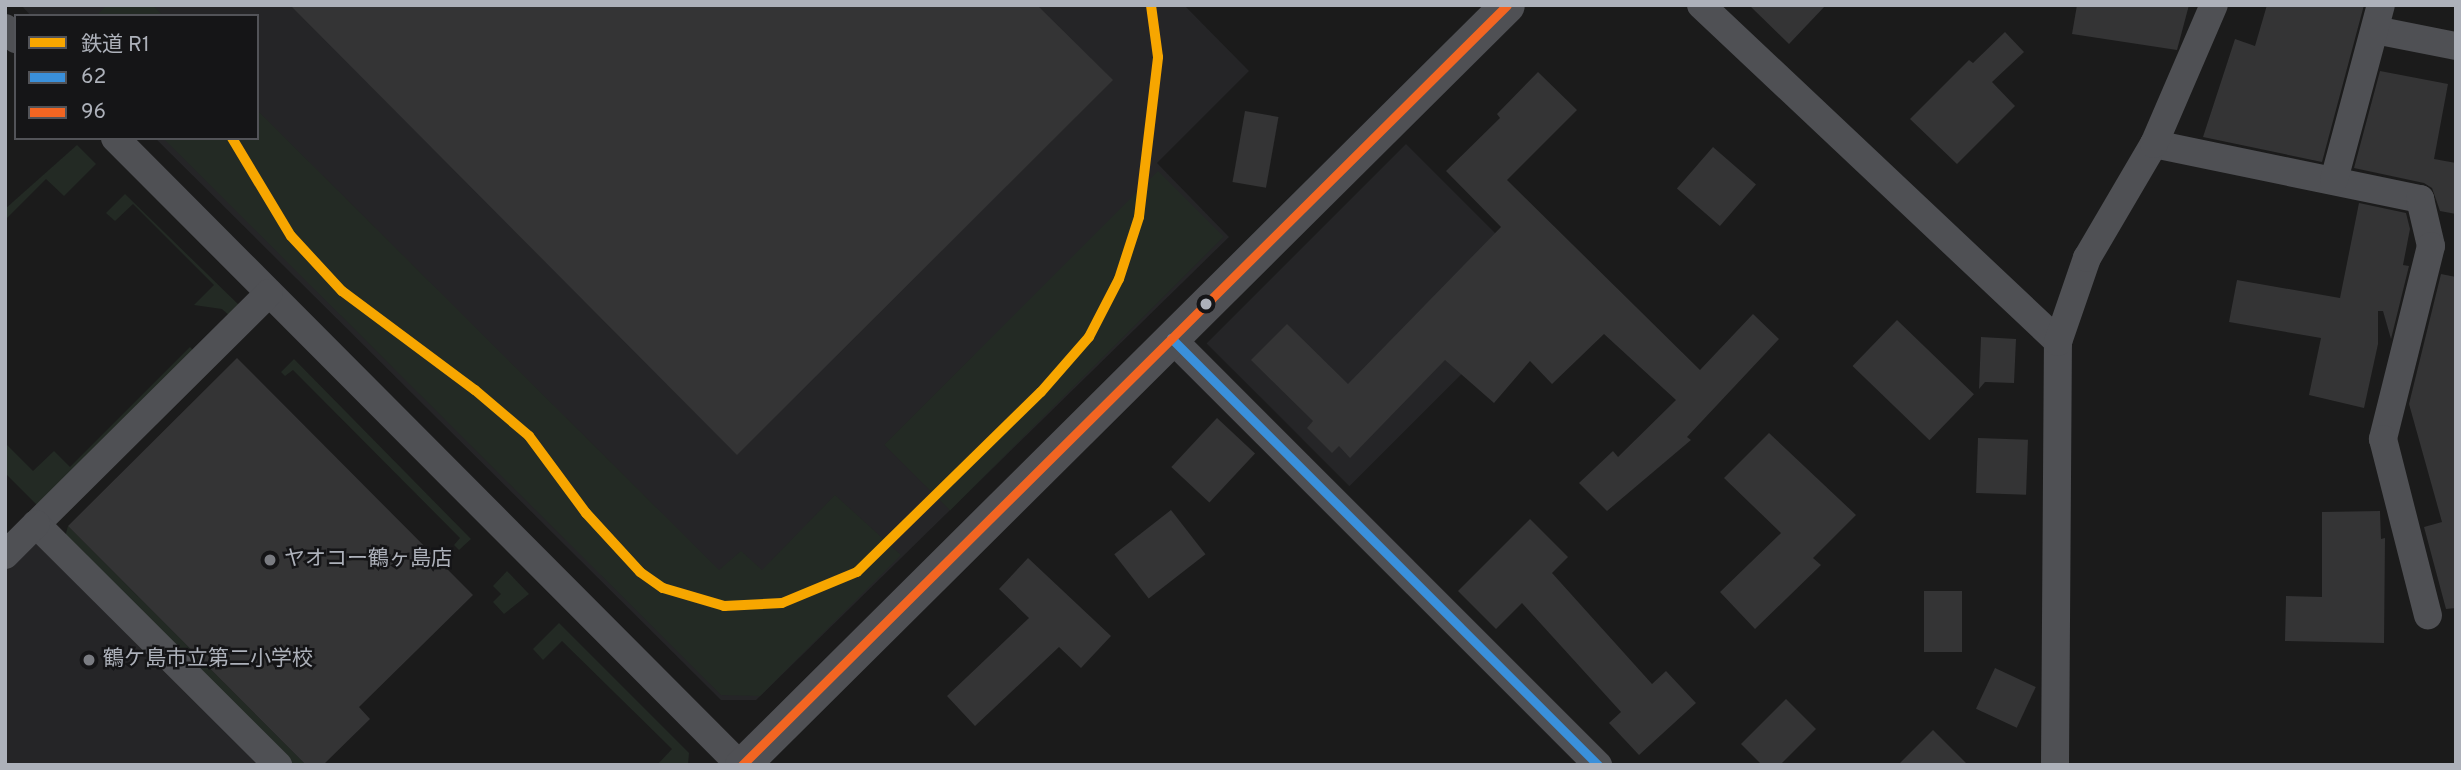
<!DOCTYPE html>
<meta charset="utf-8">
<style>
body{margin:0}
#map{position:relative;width:2461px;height:770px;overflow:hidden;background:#1b1b1b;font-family:Overpass,"Noto Sans JP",sans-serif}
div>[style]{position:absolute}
.built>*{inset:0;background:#252527;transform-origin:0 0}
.green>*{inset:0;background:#232a24;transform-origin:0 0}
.building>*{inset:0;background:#343435;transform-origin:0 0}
.minor>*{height:28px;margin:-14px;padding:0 14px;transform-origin:14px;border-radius:14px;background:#4f5054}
.tertiary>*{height:35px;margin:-17.5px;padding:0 17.5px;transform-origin:17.5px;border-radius:17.5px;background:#4f5054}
.bus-1>*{height:9px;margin:-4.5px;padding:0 4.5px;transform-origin:4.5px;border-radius:4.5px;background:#3a90db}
.bus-2>*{height:9px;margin:-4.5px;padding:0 4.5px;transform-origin:4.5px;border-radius:4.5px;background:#f26522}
.rail-1>*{height:10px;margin:-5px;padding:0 5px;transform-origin:5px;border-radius:5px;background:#f7a600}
.dots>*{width:19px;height:19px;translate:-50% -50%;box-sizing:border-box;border:4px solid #151517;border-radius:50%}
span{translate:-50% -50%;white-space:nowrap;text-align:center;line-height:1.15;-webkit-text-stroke:5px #151517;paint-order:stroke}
.poi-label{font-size:21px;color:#adb1ba}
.left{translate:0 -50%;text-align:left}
.frame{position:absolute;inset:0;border:7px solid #adb1ba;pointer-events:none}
.legend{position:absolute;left:14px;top:14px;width:245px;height:126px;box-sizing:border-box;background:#151517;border:2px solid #525358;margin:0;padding:9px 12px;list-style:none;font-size:21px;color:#adb1ba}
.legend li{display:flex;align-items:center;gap:14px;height:35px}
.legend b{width:35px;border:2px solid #525358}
</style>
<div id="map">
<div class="built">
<i style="clip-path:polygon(21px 5px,1184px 5px,1249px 71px,1157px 163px,1229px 237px,756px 700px,721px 700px,155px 138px,257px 138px,257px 16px,31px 16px)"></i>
<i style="left:1406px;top:144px;width:202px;height:282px;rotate:45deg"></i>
<i style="clip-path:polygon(36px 524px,278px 765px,5px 765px,5px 555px)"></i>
</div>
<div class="green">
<i style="clip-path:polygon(107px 5px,153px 5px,163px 16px,96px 16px)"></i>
<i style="clip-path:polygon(257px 110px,719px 570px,741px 551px,762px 570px,835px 495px,901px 555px,760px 696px,721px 695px,163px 138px,257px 138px)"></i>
<i style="clip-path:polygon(77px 145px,96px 164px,64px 196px,46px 179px,5px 220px,5px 209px)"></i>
<i style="left:1158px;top:171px;width:93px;height:387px;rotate:45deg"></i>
<i style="clip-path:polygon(125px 194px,241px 307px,231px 317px,222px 309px,194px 305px,214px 285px,133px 204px,115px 221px,106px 213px)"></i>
<i style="clip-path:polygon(190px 347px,195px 352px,38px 506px,5px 473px,5px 443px,33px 471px,54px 451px,70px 467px)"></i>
<i style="clip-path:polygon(294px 359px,471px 539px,459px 550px,454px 545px,460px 538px,293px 370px,285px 376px,281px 372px)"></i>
<i style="clip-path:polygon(68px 526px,306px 765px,294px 765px,65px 537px)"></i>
<i style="clip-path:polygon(507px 571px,529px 594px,504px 614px,493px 602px,501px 594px,493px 586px)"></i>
<i style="clip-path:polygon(559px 623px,689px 753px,688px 765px,657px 765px,672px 749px,562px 641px,543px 660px,533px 649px)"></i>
</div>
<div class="building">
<i style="clip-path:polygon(290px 5px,1037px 5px,1113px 80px,737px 455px)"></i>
<i style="clip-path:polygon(1749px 5px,1826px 5px,1789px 44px)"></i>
<i style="clip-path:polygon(2077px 5px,2189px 5px,2177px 50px,2072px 34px)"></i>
<i style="clip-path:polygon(2267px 5px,2364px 5px,2322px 162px,2203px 137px,2235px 39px,2255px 46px)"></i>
<i style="clip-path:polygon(2005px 32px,2024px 52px,1992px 82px,2015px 106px,1957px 164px,1910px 119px,1969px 60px,1973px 63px)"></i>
<i style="clip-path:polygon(2380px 71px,2448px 84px,2434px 159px,2456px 163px,2456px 214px,2440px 211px,2432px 188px,2424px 183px,2354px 168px)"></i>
<i style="clip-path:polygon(1538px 72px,1577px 110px,1507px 180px,1700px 370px,1753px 314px,1779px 339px,1687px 437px,1691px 440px,1607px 511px,1579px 483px,1613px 451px,1618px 457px,1676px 400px,1604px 334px,1552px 384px,1530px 361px,1494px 403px,1445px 360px,1350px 458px,1339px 446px,1332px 453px,1307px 428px,1313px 421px,1251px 360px,1287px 324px,1348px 384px,1501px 227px,1446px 171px,1500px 118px,1497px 114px)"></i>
<i style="left:1245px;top:111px;width:34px;height:72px;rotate:10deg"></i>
<i style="left:1713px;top:147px;width:57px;height:55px;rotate:41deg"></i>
<i style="clip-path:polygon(2359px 203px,2406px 213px,2410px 229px,2403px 265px,2409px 266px,2391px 339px,2383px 311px,2378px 311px,2378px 344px,2364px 408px,2309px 395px,2321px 338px,2229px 322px,2237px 280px,2340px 298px)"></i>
<i style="clip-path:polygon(2441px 274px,2456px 277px,2456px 608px,2446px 609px,2424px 527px,2442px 522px,2409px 404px)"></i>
<i style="left:1897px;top:320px;width:107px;height:64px;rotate:44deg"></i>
<i style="clip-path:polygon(1981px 337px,2016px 339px,2014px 383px,1985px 382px,1979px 389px)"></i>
<i style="clip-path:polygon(237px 358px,473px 595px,359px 707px,370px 719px,323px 765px,306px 765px,68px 526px)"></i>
<i style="left:1217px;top:418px;width:52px;height:67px;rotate:43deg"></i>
<i style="clip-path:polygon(1769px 433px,1856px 515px,1813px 558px,1821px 565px,1755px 629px,1720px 592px,1781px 533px,1724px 478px)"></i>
<i style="left:1978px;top:438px;width:50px;height:55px;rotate:2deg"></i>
<i style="left:1171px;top:510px;width:56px;height:72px;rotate:52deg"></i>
<i style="clip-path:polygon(2380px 511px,2381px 539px,2385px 538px,2384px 643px,2285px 641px,2286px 596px,2322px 597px,2322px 512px)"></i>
<i style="clip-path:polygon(1530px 519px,1568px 557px,1552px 573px,1652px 684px,1666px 671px,1696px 703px,1639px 755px,1609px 723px,1621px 712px,1522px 603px,1496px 629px,1458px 591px)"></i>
<i style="clip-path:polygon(1028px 558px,1111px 636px,1081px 668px,1059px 647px,975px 726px,947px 696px,1029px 618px,999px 589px)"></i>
<i style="left:1924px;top:591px;width:38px;height:61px"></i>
<i style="left:1995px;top:668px;width:45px;height:45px;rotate:25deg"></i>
<i style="clip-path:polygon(1786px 699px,1816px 729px,1780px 765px,1762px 765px,1741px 744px)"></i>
<i style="clip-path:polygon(1933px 730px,1968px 765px,1898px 765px)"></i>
</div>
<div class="minor">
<i style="left:1701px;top:5px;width:491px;rotate:43.3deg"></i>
<i style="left:5px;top:28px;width:16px;rotate:45deg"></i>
<i style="left:2375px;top:30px;width:83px;rotate:11.2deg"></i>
<i style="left:115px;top:138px;width:885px;rotate:45.09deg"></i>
<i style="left:2154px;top:144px;width:272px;rotate:11.7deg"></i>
<i style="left:2420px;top:199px;width:48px;rotate:76.8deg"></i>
<i style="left:2431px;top:246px;width:199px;rotate:104deg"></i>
<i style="left:2383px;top:439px;width:182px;rotate:75.7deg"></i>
<i style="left:2334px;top:180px;width:181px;rotate:-75deg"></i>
<i style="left:269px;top:293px;width:328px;rotate:135.2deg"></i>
<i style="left:36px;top:524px;width:342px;rotate:44.9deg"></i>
<i style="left:1171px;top:338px;width:604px;rotate:45deg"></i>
<i style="left:5px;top:555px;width:44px;rotate:-45deg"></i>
<i style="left:2055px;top:765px;width:423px;rotate:-89.6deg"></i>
<i style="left:2058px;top:342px;width:89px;rotate:-71deg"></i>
<i style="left:2087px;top:258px;width:132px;rotate:-59.6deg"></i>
<i style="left:2154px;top:144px;width:151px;rotate:-66.7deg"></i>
</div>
<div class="tertiary">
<i style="left:742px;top:765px;width:1078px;rotate:-44.81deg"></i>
</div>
<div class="bus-1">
<i style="left:1171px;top:338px;width:604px;rotate:45deg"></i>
</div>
<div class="bus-2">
<i style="left:742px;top:765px;width:1078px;rotate:-44.81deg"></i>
</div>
<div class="rail-1">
<i style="left:232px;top:138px;width:114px;rotate:59deg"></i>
<i style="left:291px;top:236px;width:75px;rotate:47.2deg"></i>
<i style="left:342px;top:291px;width:166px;rotate:36.7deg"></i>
<i style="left:475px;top:390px;width:71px;rotate:40.4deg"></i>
<i style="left:529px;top:436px;width:96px;rotate:53.5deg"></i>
<i style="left:586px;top:513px;width:80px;rotate:47.5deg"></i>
<i style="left:640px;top:572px;width:28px;rotate:35deg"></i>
<i style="left:663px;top:588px;width:64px;rotate:16.4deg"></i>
<i style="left:724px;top:606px;width:58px;rotate:-3deg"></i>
<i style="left:782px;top:603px;width:81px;rotate:-22.5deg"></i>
<i style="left:857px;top:572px;width:257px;rotate:-44.4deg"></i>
<i style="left:1041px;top:392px;width:73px;rotate:-48.9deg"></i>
<i style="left:1089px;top:337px;width:65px;rotate:-62.7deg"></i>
<i style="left:1119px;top:279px;width:65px;rotate:-72.1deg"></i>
<i style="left:1139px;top:217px;width:161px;rotate:-83.2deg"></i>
<i style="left:1158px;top:57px;width:52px;rotate:-97.7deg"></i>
</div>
<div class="dots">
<i style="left:1206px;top:304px;background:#adb1ba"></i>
<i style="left:270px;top:560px;background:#7a7c82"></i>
<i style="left:89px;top:660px;background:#7a7c82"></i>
</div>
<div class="poi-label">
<span class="left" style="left:284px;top:560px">ヤオコー鶴ヶ島店</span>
<span class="left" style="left:103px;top:660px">鶴ケ島市立第二小学校</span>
</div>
<div class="frame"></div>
<ul class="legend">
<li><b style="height:9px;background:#f7a600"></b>鉄道 R1</li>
<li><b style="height:9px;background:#3a90db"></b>62</li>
<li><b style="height:9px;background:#f26522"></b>96</li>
</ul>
</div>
